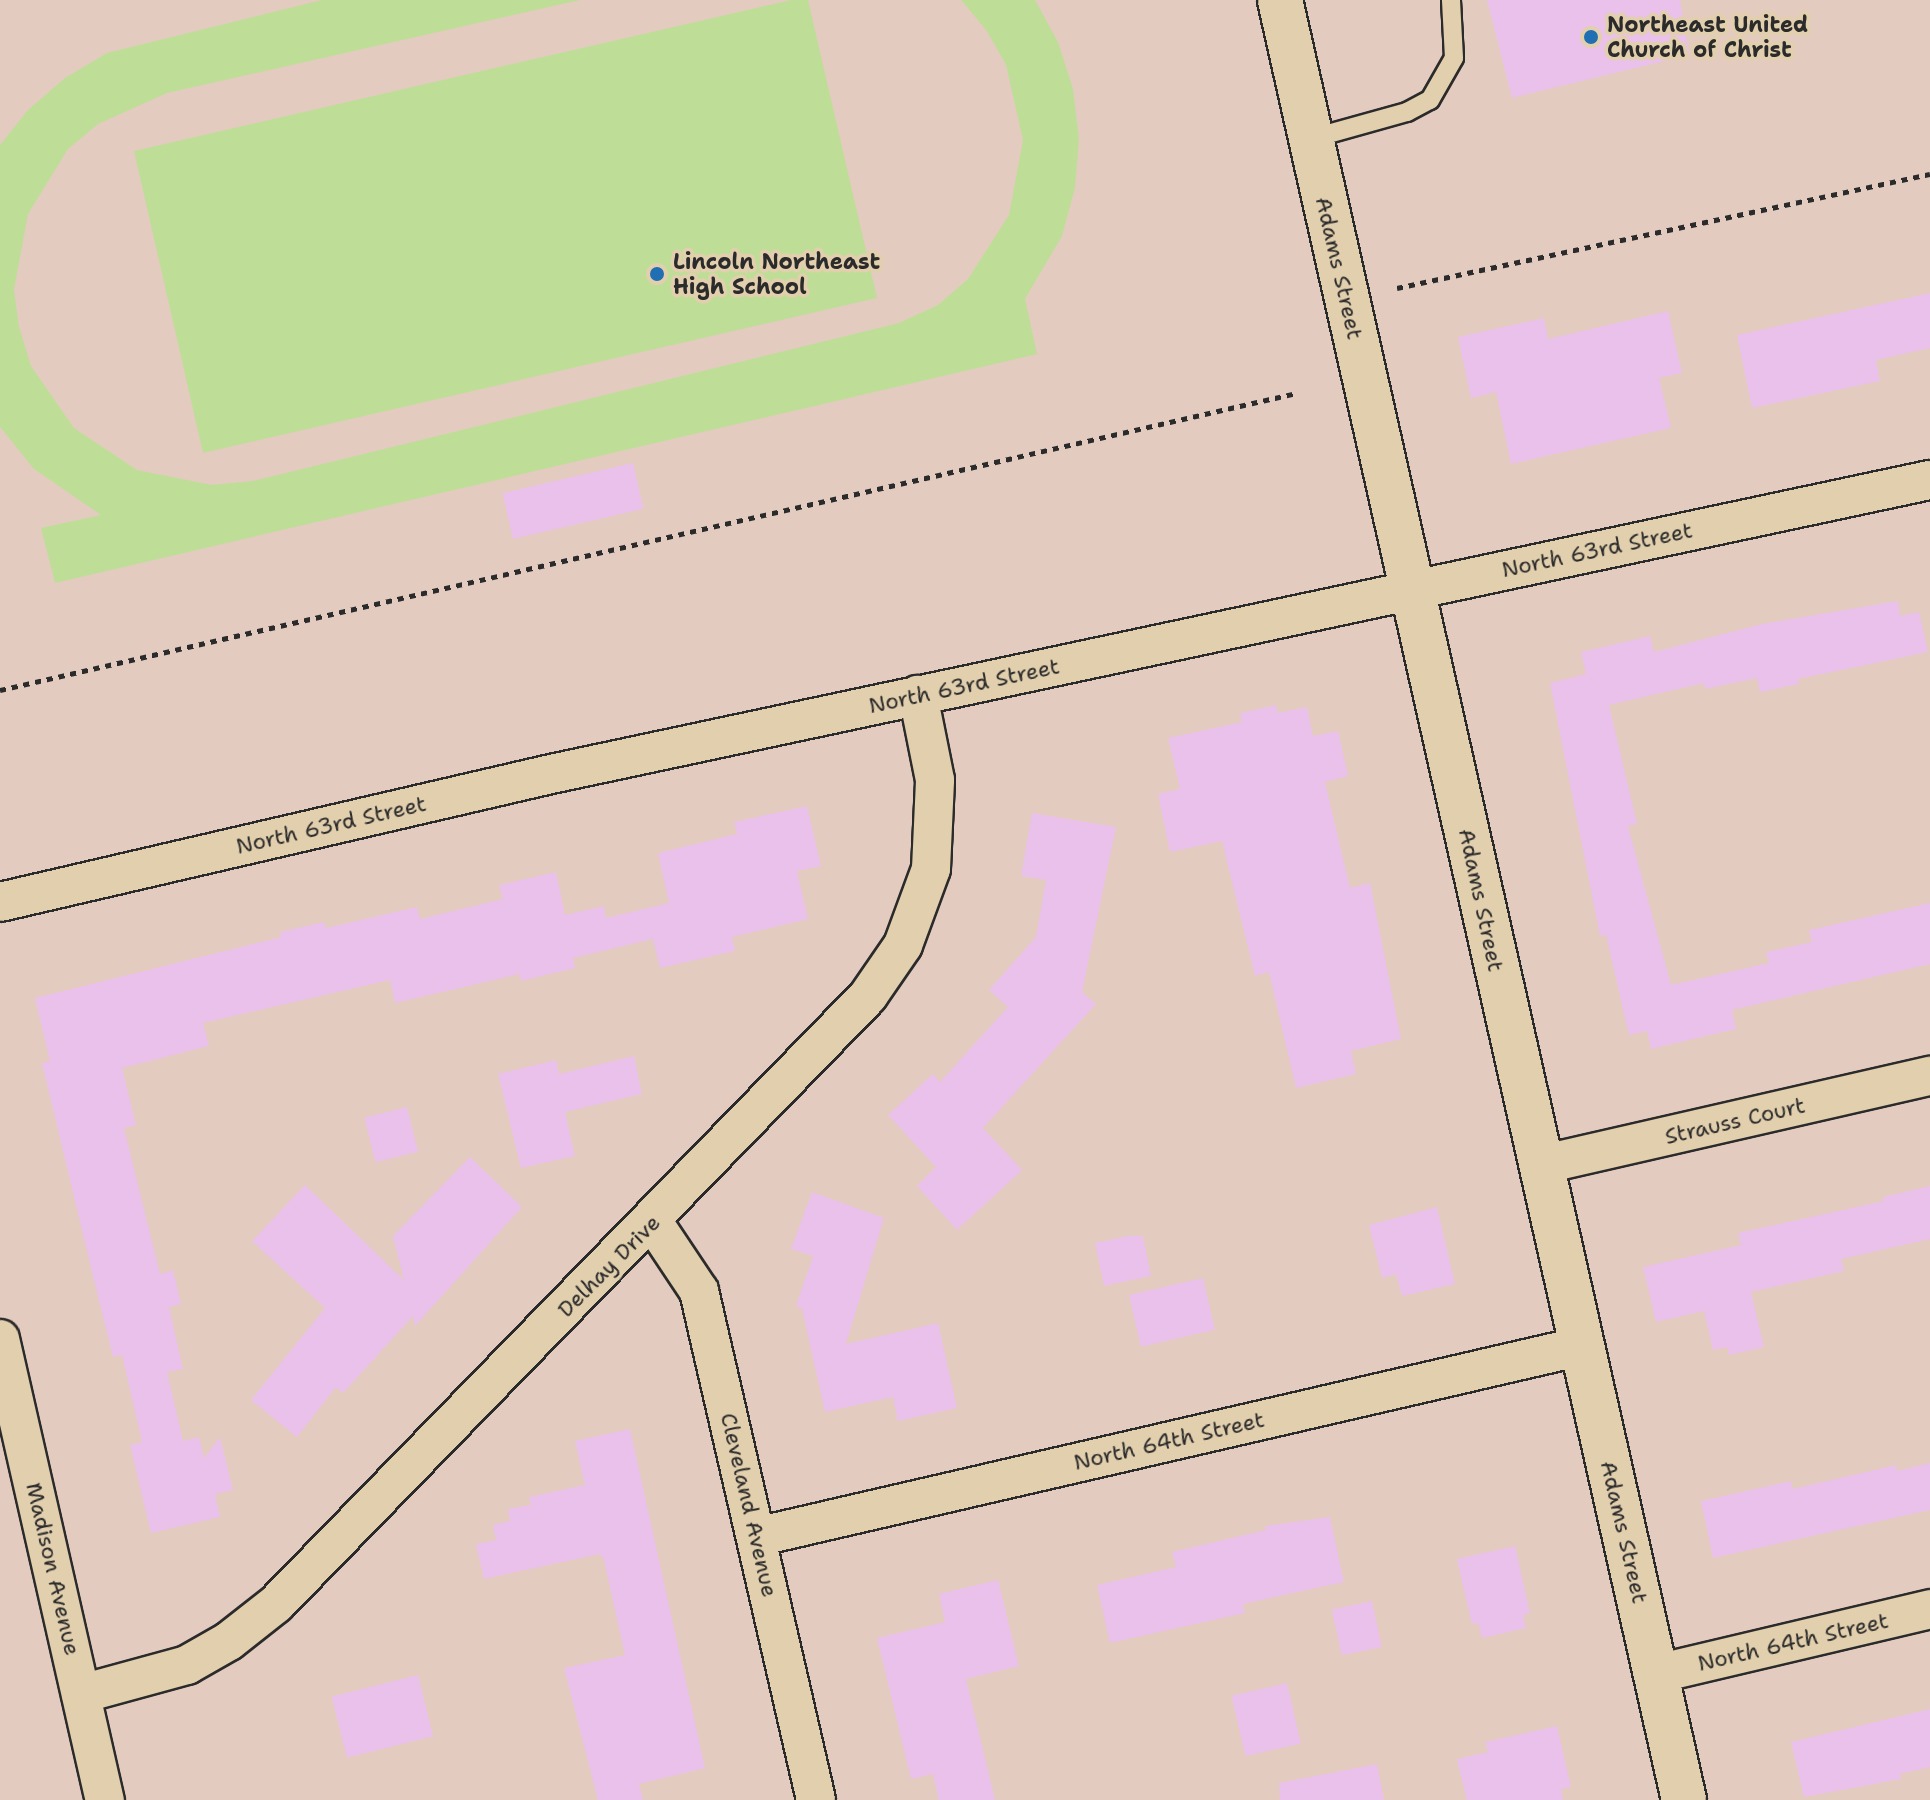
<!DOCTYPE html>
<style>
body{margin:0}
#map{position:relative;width:1930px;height:1800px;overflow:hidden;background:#e4cbbf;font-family:"Shantell Sans",sans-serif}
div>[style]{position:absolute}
.green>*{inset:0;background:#bede97}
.building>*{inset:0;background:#eac1ea;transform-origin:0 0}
.path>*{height:5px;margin-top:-2.5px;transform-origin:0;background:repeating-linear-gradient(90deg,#2b2b2b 0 6px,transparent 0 12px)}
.roads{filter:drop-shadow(2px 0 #2b2b2b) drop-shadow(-2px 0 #2b2b2b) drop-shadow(0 2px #2b2b2b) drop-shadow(0 -2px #2b2b2b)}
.service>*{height:18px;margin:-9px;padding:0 9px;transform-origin:9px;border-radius:9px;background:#e2cfad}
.minor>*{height:38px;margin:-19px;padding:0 19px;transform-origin:19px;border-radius:19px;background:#e2cfad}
.secondary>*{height:44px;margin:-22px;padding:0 22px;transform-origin:22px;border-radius:22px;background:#e2cfad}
.dots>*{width:22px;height:22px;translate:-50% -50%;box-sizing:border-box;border:4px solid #e2cfad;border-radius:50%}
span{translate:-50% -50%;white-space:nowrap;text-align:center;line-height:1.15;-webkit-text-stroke:7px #e2cfad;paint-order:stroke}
.poi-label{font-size:22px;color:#2b2b2b;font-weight:700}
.left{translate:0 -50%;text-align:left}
.street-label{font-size:22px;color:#2b2b2b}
</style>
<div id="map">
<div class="green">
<i style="clip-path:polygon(322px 0,580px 0,167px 93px,98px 124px,68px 149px,28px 214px,14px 290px,19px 327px,31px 366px,74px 428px,137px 470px,212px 485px,253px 481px,899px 323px,938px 305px,968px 279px,1009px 215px,1023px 140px,1006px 65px,987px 31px,961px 0,1035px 0,1058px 42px,1073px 89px,1079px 139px,1075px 188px,1062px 236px,1025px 299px,1037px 354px,55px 583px,41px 528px,101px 515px,34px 469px,0 427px,0 145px,28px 110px,65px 78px,107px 53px)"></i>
<i style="clip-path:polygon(791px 0,808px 0,877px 298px,203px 453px,134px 151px)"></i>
</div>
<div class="building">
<i style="clip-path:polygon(1487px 0,1680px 0,1689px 55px,1512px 98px)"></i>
<i style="clip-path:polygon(1930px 293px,1930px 348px,1876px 360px,1880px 381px,1752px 408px,1737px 335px)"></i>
<i style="clip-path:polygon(1668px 311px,1682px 373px,1659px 378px,1671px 428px,1511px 464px,1496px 392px,1471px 398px,1458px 337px,1544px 318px,1548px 339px)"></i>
<i style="left:633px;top:463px;width:47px;height:134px;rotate:77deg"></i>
<i style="clip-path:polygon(1898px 601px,1900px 616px,1919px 612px,1928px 652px,1798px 679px,1799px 684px,1760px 692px,1757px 678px,1705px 689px,1704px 683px,1609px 705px,1637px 824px,1628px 826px,1671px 985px,1769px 963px,1766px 952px,1812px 942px,1809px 930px,1930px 903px,1930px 964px,1732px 1010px,1736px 1029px,1651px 1049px,1647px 1031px,1629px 1035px,1606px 935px,1600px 936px,1550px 683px,1586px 674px,1581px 652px,1650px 636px,1654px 652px,1762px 624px)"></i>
<i style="clip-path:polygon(1276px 705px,1278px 713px,1307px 707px,1313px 736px,1338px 731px,1348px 776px,1325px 782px,1350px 888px,1370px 883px,1401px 1039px,1351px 1051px,1356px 1074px,1296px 1088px,1269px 972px,1255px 976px,1222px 841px,1170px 852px,1158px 794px,1180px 789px,1168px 738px,1242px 722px,1240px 713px)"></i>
<i style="clip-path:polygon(807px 806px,821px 866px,797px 871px,808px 919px,732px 937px,735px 951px,660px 968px,653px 939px,573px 958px,575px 968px,521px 981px,520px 974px,395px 1003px,390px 980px,203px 1023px,209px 1046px,122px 1068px,136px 1125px,124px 1128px,160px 1274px,173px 1270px,181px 1304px,169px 1307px,183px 1369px,167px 1372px,183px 1441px,199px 1437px,204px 1458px,220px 1437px,233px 1490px,215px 1494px,220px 1517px,151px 1533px,130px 1445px,142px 1442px,122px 1355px,113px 1357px,93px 1276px,42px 1063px,50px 1061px,35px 998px,281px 937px,280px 932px,324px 922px,326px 928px,417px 907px,420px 919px,503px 899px,499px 885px,556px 872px,565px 915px,604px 906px,606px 918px,669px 903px,658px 853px,737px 834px,734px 822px)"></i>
<i style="clip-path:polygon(1032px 813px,1116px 827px,1082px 992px,1096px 1004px,983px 1128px,1022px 1170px,957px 1230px,917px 1186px,936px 1167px,888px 1115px,933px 1074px,940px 1082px,1008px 1007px,989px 990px,1036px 937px,1046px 880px,1021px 876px)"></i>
<i style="clip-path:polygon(634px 1056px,642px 1094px,565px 1112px,575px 1156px,521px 1168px,498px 1074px,556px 1060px,559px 1074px)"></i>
<i style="left:407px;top:1107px;width:46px;height:44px;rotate:76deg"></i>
<i style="clip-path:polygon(470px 1157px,522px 1207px,415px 1326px,413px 1316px,343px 1393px,336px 1387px,297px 1437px,251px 1400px,325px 1308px,252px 1241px,305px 1185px,404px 1280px,393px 1236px)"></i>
<i style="clip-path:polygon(1930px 1186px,1930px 1239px,1841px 1259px,1844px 1271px,1751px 1292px,1764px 1347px,1729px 1355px,1727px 1347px,1713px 1350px,1704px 1311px,1656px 1322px,1643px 1267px,1741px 1245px,1738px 1233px,1884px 1201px,1883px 1197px)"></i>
<i style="clip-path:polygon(812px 1192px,884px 1218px,846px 1344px,938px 1323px,957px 1408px,898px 1421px,893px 1397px,825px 1412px,802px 1309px,796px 1306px,813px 1256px,791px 1249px)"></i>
<i style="clip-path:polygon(1437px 1207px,1455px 1284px,1402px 1296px,1396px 1274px,1382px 1278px,1369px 1225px)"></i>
<i style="clip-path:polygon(1128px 1236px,1143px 1236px,1151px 1276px,1104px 1286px,1095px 1243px)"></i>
<i style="left:1203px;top:1278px;width:53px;height:76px;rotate:77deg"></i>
<i style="clip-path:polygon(630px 1429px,705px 1768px,639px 1784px,643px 1800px,598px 1800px,564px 1668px,625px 1655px,604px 1560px,600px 1554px,484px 1579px,476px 1544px,496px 1540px,493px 1525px,510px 1521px,508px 1509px,531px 1505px,529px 1497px,585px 1485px,575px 1441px)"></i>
<i style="clip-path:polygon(1930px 1463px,1930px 1510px,1713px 1558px,1701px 1501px,1791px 1481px,1793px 1489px,1896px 1465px,1897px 1471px)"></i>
<i style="clip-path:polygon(1330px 1517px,1344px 1582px,1243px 1604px,1245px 1613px,1110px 1643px,1097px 1585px,1176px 1567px,1172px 1552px,1266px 1530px,1265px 1526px)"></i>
<i style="clip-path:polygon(1515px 1546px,1530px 1613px,1523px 1615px,1526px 1628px,1482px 1638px,1478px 1623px,1472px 1624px,1457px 1559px)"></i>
<i style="clip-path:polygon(998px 1580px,1019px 1666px,966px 1679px,995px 1800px,939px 1800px,933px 1774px,911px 1779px,877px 1638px,945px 1622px,939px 1594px)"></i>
<i style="left:1372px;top:1601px;width:47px;height:41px;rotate:78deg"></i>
<i style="left:418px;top:1675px;width:63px;height:89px;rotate:76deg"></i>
<i style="left:1287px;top:1683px;width:62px;height:57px;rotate:77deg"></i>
<i style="clip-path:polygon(1930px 1709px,1930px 1767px,1900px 1774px,1901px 1779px,1804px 1797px,1791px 1742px)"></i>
<i style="clip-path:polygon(1557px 1726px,1571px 1787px,1561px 1789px,1563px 1800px,1467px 1800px,1457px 1759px,1488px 1752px,1485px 1742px)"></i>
<i style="clip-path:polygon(1377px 1764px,1384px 1800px,1280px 1800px,1279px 1783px)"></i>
</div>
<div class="path">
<i style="left:1397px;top:288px;width:545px;rotate:-12.07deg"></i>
<i style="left:0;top:690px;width:1331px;rotate:-12.9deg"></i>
</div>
<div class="roads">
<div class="service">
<i style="left:1310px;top:139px;width:101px;rotate:-15.6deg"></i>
<i style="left:1407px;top:112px;width:26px;rotate:-28deg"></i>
<i style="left:1430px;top:100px;width:48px;rotate:-60.3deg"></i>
<i style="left:1454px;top:58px;width:58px;rotate:-93deg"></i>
</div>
<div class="minor">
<i style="left:0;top:902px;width:566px;rotate:-13.08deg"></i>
<i style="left:551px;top:774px;width:1410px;rotate:-12.04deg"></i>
<i style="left:1540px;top:1165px;width:400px;rotate:-12.9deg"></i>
<i style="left:653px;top:1222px;width:83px;rotate:56.3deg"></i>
<i style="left:699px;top:1291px;width:522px;rotate:77.05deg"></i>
<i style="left:0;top:1339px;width:473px;rotate:77.2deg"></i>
<i style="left:756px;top:1537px;width:848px;rotate:-13.02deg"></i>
<i style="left:1656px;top:1674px;width:282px;rotate:-13.3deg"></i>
<i style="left:81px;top:1694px;width:110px;rotate:-15.3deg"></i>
<i style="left:187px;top:1665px;width:48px;rotate:-29.7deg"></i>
<i style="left:229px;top:1641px;width:60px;rotate:-38.2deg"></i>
<i style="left:276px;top:1604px;width:849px;rotate:-45.76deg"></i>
<i style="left:868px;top:996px;width:62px;rotate:-55.5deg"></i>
<i style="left:903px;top:945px;width:81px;rotate:-69.8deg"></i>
<i style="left:931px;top:869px;width:89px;rotate:-87.4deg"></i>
<i style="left:935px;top:780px;width:87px;rotate:-101.3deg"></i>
</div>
<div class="secondary">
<i style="left:1280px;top:0;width:1845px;rotate:77.35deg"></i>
</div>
</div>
<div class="dots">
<i style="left:1591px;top:37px;background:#1f6fb2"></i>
<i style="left:657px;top:274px;background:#1f6fb2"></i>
</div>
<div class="poi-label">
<span class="left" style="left:1607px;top:37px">Northeast United<br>Church of Christ</span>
<span class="left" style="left:673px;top:274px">Lincoln Northeast<br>High School</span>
</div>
<div class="street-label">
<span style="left:1339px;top:268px;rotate:77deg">Adams Street</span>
<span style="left:1597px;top:550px;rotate:-12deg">North 63rd Street</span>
<span style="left:964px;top:686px;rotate:-12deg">North 63rd Street</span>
<span style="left:331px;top:825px;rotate:-13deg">North 63rd Street</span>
<span style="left:1481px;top:900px;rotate:78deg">Adams Street</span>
<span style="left:1735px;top:1121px;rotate:-13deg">Strauss Court</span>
<span style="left:609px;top:1266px;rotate:-45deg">Delhay Drive</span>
<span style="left:1169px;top:1441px;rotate:-13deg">North 64th Street</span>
<span style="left:749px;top:1505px;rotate:77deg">Cleveland Avenue</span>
<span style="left:1624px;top:1532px;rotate:77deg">Adams Street</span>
<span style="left:53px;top:1569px;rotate:77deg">Madison Avenue</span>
<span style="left:1793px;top:1642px;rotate:-13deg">North 64th Street</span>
</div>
</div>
